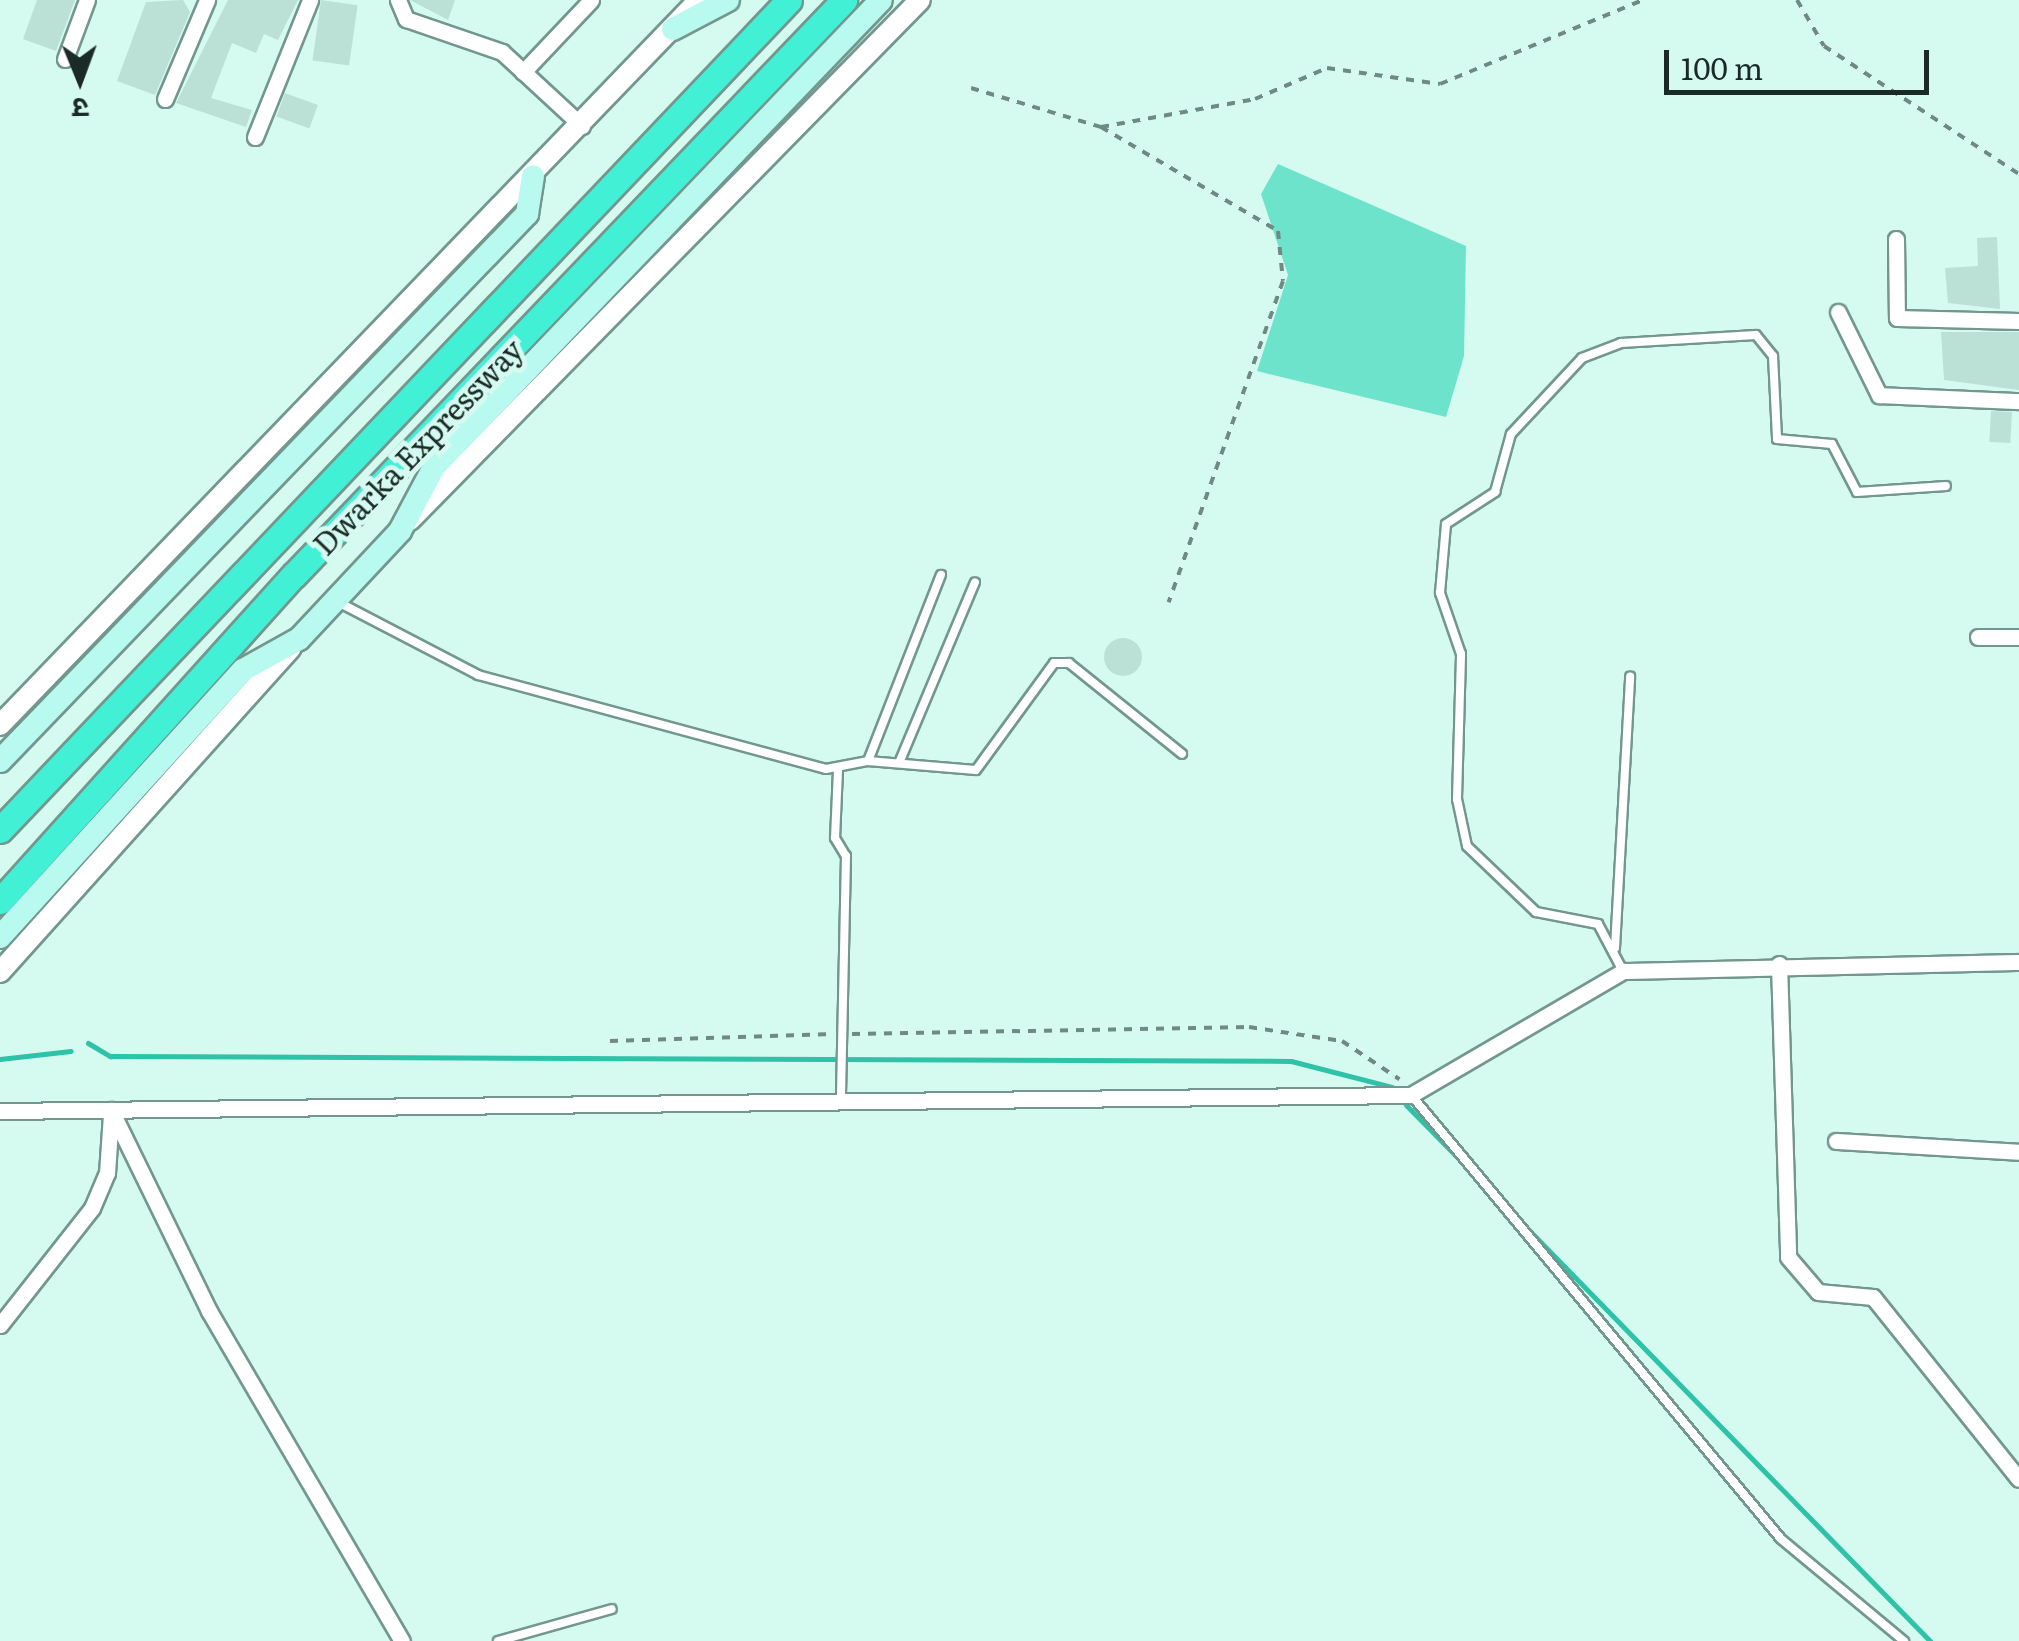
<!DOCTYPE html>
<meta charset="utf-8">
<style>
body{margin:0}
#map{position:relative;width:2019px;height:1641px;overflow:hidden;background:#d5fbf1;font-family:Literata,"Noto Sans Devanagari",serif}
div>[style]{position:absolute}
.green>*{inset:0;background:#6de3cb}
.stream>*{height:5px;margin:-2.5px;padding:0 2.5px;transform-origin:2.5px;border-radius:2.5px;background:#2ec2a8}
.building>*{inset:0;background:#bbe1d7;transform-origin:0 0}
.round{border-radius:50%}
.path>*{height:4px;margin-top:-2px;transform-origin:0;background:repeating-linear-gradient(90deg,#708983 0 8px,transparent 0 16px)}
.roads{filter:drop-shadow(2px 0 #73978e) drop-shadow(-2px 0 #73978e) drop-shadow(0 2px #73978e) drop-shadow(0 -2px #73978e)}
.service>*{height:8px;margin:-4px;padding:0 4px;transform-origin:4px;border-radius:4px;background:#fff}
.minor>*{height:15px;margin:-7.5px;padding:0 7.5px;transform-origin:7.5px;border-radius:7.5px;background:#fff}
.tertiary>*{height:20px;margin:-10px;padding:0 10px;transform-origin:10px;border-radius:10px;background:#fff}
.secondary>*{height:22px;margin:-11px;padding:0 11px;transform-origin:11px;border-radius:11px;background:#b8f9f0}
.trunk>*{height:25px;margin:-12.5px;padding:0 12.5px;transform-origin:12.5px;border-radius:12.5px;background:#42f0d6}
span{translate:-50% -50%;white-space:nowrap;text-align:center;line-height:1.15;-webkit-text-stroke:10px #d5fbf1;paint-order:stroke}
.street-label{font-size:30px;color:#1b2a26}
.north{position:absolute;left:30px;top:30px;width:100px;height:100px;-webkit-text-stroke:8px #d5fbf1;paint-order:stroke;rotate:179deg;font-size:28px;font-weight:700;line-height:40px;text-align:center;color:#1b2a26}
.north::after{content:'';display:block;margin:auto;width:35px;height:45px;background:#1b2a26;clip-path:polygon(50% 0,100% 100%,50% 72%,0 100%)}
.scale{position:absolute;left:1664px;top:50px;width:265px;height:45px;box-sizing:border-box;border:5px solid #1b2a26;border-top:0;padding-left:12px;font-size:30px;line-height:35px;white-space:nowrap;color:#1b2a26;-webkit-text-stroke:8px #d5fbf1;paint-order:stroke}
</style>
<div id="map">
<div class="green">
<i style="clip-path:polygon(1278px 164px,1466px 246px,1464px 356px,1446px 417px,1257px 371px,1288px 275px,1261px 194px)"></i>
</div>
<div class="stream">
<i style="left:88px;top:1043px;width:26px;rotate:31deg"></i>
<i style="left:110px;top:1056px;width:1181px;rotate:0.24deg"></i>
<i style="left:1291px;top:1061px;width:104px;rotate:14.4deg"></i>
<i style="left:0;top:1059px;width:71px;rotate:-6.4deg"></i>
<i style="left:1406px;top:1105px;width:83px;rotate:45.5deg"></i>
<i style="left:1521px;top:1222px;width:586px;rotate:45.69deg"></i>
</div>
<div class="building">
<i style="clip-path:polygon(37px 0,75px 0,56px 51px,23px 39px)"></i>
<i style="clip-path:polygon(183px 0,190px 12px,155px 95px,117px 81px,146px 2px)"></i>
<i style="clip-path:polygon(228px 0,298px 0,278px 40px,264px 34px,256px 53px,232px 43px,211px 98px,252px 110px,246px 127px,176px 103px)"></i>
<i style="left:321px;top:0;width:37px;height:61px;rotate:8deg"></i>
<i style="clip-path:polygon(410px 0,455px 0,448px 20px)"></i>
<i style="left:285px;top:93px;width:35px;height:25px;rotate:20deg"></i>
<i style="clip-path:polygon(1997px 237px,2000px 309px,1948px 303px,1945px 268px,1978px 266px,1977px 238px)"></i>
<i style="clip-path:polygon(1941px 332px,2019px 332px,2019px 390px,1944px 380px)"></i>
<i style="left:1991px;top:411px;width:21px;height:31px;rotate:3deg"></i>
<i class="round" style="left:1104px;top:638px;width:38px;height:38px"></i>
</div>
<div class="path">
<i style="left:1797px;top:0;width:53px;rotate:59.6deg"></i>
<i style="left:1824px;top:46px;width:233px;rotate:33.3deg"></i>
<i style="left:971px;top:88px;width:136px;rotate:16.7deg"></i>
<i style="left:1101px;top:127px;width:205px;rotate:30.4deg"></i>
<i style="left:1278px;top:231px;width:50px;rotate:84.3deg"></i>
<i style="left:1283px;top:281px;width:341px;rotate:109.6deg"></i>
<i style="left:1101px;top:127px;width:157px;rotate:-10.3deg"></i>
<i style="left:1255px;top:99px;width:78px;rotate:-23.3deg"></i>
<i style="left:1327px;top:68px;width:114px;rotate:8.1deg"></i>
<i style="left:1440px;top:84px;width:220px;rotate:-22.5deg"></i>
<i style="left:852px;top:1034px;width:397px;rotate:-1deg"></i>
<i style="left:1249px;top:1027px;width:94px;rotate:8.6deg"></i>
<i style="left:1342px;top:1041px;width:69px;rotate:33.7deg"></i>
<i style="left:610px;top:1041px;width:223px;rotate:-1.8deg"></i>
</div>
<div class="roads">
<div class="service">
<i style="left:338px;top:602px;width:158px;rotate:27.5deg"></i>
<i style="left:478px;top:675px;width:360px;rotate:15.1deg"></i>
<i style="left:826px;top:769px;width:43px;rotate:-10.8deg"></i>
<i style="left:868px;top:761px;width:108px;rotate:4.8deg"></i>
<i style="left:976px;top:770px;width:132px;rotate:-53.9deg"></i>
<i style="left:1054px;top:663px;width:15px"></i>
<i style="left:1069px;top:663px;width:145px;rotate:38.8deg"></i>
<i style="left:868px;top:761px;width:200px;rotate:-68.6deg"></i>
<i style="left:899px;top:763px;width:196px;rotate:-67.2deg"></i>
<i style="left:838px;top:770px;width:68px;rotate:92.5deg"></i>
<i style="left:835px;top:838px;width:21px;rotate:59deg"></i>
<i style="left:846px;top:856px;width:246px;rotate:91.2deg"></i>
<i style="left:1615px;top:948px;width:272px;rotate:-86.8deg"></i>
<i style="left:1623px;top:971px;width:53px;rotate:-118deg"></i>
<i style="left:1598px;top:924px;width:63px;rotate:-169deg"></i>
<i style="left:1536px;top:912px;width:95px;rotate:-136.3deg"></i>
<i style="left:1467px;top:846px;width:48px;rotate:-102deg"></i>
<i style="left:1457px;top:799px;width:145px;rotate:-88.4deg"></i>
<i style="left:1461px;top:654px;width:65px;rotate:-109deg"></i>
<i style="left:1440px;top:593px;width:69px;rotate:-85deg"></i>
<i style="left:1446px;top:524px;width:59px;rotate:-33.1deg"></i>
<i style="left:1495px;top:492px;width:60px;rotate:-74.6deg"></i>
<i style="left:1511px;top:434px;width:104px;rotate:-46.9deg"></i>
<i style="left:1582px;top:358px;width:42px;rotate:-21deg"></i>
<i style="left:1621px;top:343px;width:135px;rotate:-3.4deg"></i>
<i style="left:1756px;top:335px;width:27px;rotate:51deg"></i>
<i style="left:1773px;top:356px;width:83px;rotate:87.2deg"></i>
<i style="left:1777px;top:439px;width:55px;rotate:5.2deg"></i>
<i style="left:1832px;top:444px;width:54px;rotate:62.5deg"></i>
<i style="left:1857px;top:492px;width:89px;rotate:-3.9deg"></i>
<i style="left:1411px;top:1095px;width:578px;rotate:50.19deg"></i>
<i style="left:1781px;top:1539px;width:160px;rotate:39.7deg"></i>
<i style="left:498px;top:1641px;width:118px;rotate:-15.7deg"></i>
</div>
<div class="minor">
<i style="left:398px;top:0;width:21px;rotate:67deg"></i>
<i style="left:406px;top:19px;width:102px;rotate:19deg"></i>
<i style="left:502px;top:52px;width:109px;rotate:42.8deg"></i>
<i style="left:65px;top:59px;width:63px;rotate:-69.6deg"></i>
<i style="left:523px;top:72px;width:99px;rotate:-46.6deg"></i>
<i style="left:165px;top:99px;width:108px;rotate:-67deg"></i>
<i style="left:255px;top:137px;width:148px;rotate:-68.1deg"></i>
<i style="left:1896px;top:239px;width:79px;rotate:89.3deg"></i>
<i style="left:1897px;top:318px;width:122px;rotate:1.4deg"></i>
<i style="left:1838px;top:312px;width:93px;rotate:63.7deg"></i>
<i style="left:1879px;top:395px;width:140px;rotate:2.5deg"></i>
<i style="left:1978px;top:637px;width:41px"></i>
<i style="left:1779px;top:964px;width:293px;rotate:88.2deg"></i>
<i style="left:1788px;top:1257px;width:46px;rotate:49.4deg"></i>
<i style="left:1818px;top:1292px;width:55px;rotate:5.2deg"></i>
<i style="left:1873px;top:1297px;width:233px;rotate:51.3deg"></i>
<i style="left:111px;top:1110px;width:224px;rotate:64deg"></i>
<i style="left:209px;top:1311px;width:382px;rotate:59.7deg"></i>
<i style="left:0;top:1111px;width:1411px;rotate:-0.65deg"></i>
<i style="left:1411px;top:1095px;width:246px;rotate:-30.3deg"></i>
<i style="left:1623px;top:971px;width:396px;rotate:-1.3deg"></i>
<i style="left:1836px;top:1141px;width:183px;rotate:3.4deg"></i>
<i style="left:0;top:1325px;width:149px;rotate:-51.8deg"></i>
<i style="left:92px;top:1208px;width:38px;rotate:-67deg"></i>
<i style="left:107px;top:1173px;width:59px;rotate:-86.1deg"></i>
</div>
<div class="tertiary">
<i style="left:410px;top:520px;width:728px;rotate:-45.56deg"></i>
<i style="left:0;top:725px;width:1007px;rotate:-46.05deg"></i>
<i style="left:0;top:972px;width:435px;rotate:-48.1deg"></i>
</div>
<div class="secondary">
<i style="left:673px;top:29px;width:62px;rotate:-27.8deg"></i>
<i style="left:0;top:761px;width:760px;rotate:-46.07deg"></i>
<i style="left:527px;top:214px;width:38px;rotate:-81deg"></i>
<i style="left:0;top:937px;width:361px;rotate:-47.7deg"></i>
<i style="left:243px;top:670px;width:64px;rotate:-29deg"></i>
<i style="left:299px;top:639px;width:148px;rotate:-46.9deg"></i>
<i style="left:400px;top:531px;width:72px;rotate:-62deg"></i>
<i style="left:434px;top:467px;width:646px;rotate:-46.25deg"></i>
</div>
<div class="trunk">
<i style="left:0;top:830px;width:1145px;rotate:-46.45deg"></i>
<i style="left:0;top:901px;width:439px;rotate:-48deg"></i>
<i style="left:294px;top:575px;width:796px;rotate:-46.27deg"></i>
</div>
</div>
<div class="street-label">
<span style="left:417px;top:446px;rotate:-46deg">Dwarka Expressway</span>
</div>
<div class="north">उ</div>
<div class="scale">100 m</div>
</div>
